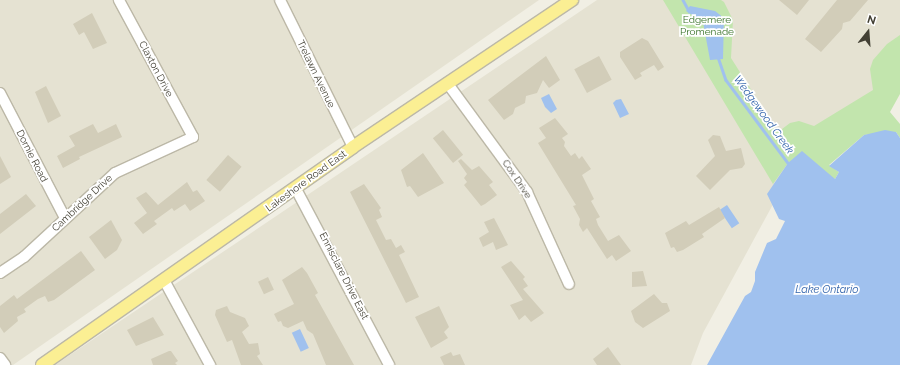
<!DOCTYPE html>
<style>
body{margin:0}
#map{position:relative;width:900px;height:365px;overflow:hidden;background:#f1efe4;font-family:Raleway,sans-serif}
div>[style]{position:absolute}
.residential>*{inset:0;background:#e5e2d2}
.green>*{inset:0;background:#c2e5ad}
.water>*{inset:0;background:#a0c1ee;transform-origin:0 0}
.stream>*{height:2.5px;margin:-1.25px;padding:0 1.25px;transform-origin:1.25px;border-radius:1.25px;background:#a0c1ee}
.building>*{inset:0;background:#d2cdb9;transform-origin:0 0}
.roads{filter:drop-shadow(1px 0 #bcb8a7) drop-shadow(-1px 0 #bcb8a7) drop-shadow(0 1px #bcb8a7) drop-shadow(0 -1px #bcb8a7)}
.minor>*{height:10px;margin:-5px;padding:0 5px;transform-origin:5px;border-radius:5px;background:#fff}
.major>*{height:12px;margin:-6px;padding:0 6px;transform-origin:6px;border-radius:6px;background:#fbef93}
span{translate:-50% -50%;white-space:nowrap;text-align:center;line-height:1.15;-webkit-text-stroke:3.5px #fff;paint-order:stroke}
.park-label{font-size:10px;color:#397329}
.street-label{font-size:10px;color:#434034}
.water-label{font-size:11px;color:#3163ab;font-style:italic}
.north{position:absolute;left:848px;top:12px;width:40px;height:40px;-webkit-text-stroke:3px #fff;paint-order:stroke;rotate:17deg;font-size:11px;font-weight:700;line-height:16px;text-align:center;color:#434034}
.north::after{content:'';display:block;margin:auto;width:14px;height:18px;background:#434034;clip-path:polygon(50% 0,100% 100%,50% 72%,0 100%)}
</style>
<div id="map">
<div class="residential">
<i style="clip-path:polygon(0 0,539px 0,13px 365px,0 365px)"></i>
<i style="clip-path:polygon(597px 0,900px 0,900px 47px,872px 99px,802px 151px,703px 333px,691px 365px,55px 365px)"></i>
</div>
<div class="green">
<i style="clip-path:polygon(663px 0,721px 0,724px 2px,733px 20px,731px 58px,778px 132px,790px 123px,799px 121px,814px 126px,873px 90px,870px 69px,873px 60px,887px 44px,900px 35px,900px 94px,890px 112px,900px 124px,900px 138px,896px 132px,864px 135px,829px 165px,839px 172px,835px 179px,788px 163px,773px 184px)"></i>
</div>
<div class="water">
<i style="clip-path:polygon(690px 6px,715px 11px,724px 18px,723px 59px,710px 60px,703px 22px,686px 11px)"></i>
<i style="clip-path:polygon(549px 94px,557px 109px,551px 113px,545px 107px,541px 98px)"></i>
<i style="clip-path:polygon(621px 99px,629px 114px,620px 118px,613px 103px,616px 100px)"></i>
<i style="clip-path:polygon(885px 130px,896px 132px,900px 138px,900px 365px,707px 365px,745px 296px,751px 292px,755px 281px,755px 272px,767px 243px,776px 239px,785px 221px,779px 219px,767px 194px,788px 163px,802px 151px,835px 179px,839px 172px,829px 166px,864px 135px)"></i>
<i style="left:727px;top:205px;width:22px;height:9px;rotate:56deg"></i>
<i style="left:300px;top:329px;width:21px;height:9px;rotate:65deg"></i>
</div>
<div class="stream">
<i style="left:683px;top:0;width:13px;rotate:61deg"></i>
<i style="left:718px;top:57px;width:24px;rotate:71deg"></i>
<i style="left:726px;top:80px;width:104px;rotate:53.2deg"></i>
</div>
<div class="building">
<i style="clip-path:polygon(779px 0,809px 0,797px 15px)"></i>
<i style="clip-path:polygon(837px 0,868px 0,850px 21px,843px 23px,842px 29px,821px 52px,805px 39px)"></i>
<i style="clip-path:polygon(92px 13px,107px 43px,93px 49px,84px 32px,79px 35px,73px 24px)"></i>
<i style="clip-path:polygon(642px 38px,648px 41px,664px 67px,658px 71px,654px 65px,640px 73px,642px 76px,635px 80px,620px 57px,620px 52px)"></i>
<i style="clip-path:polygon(546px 56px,560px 80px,549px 88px,543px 80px,537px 93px,526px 96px,525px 103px,515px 108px,513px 114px,504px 120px,488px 100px)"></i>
<i style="left:599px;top:56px;width:27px;height:28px;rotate:62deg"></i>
<i style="clip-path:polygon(46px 86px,61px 116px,48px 123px,35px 92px)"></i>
<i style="clip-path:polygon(555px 118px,568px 134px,562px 138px,565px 142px,564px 146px,571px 156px,575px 153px,579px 159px,582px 156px,591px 169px,582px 175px,594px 199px,591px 201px,600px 217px,596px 219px,598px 225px,608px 241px,619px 235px,631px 251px,616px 261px,612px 255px,607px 259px,587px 228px,583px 232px,579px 225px,580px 219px,573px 206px,576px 205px,538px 143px,546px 138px,539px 128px)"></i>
<i style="clip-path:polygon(93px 124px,98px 133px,116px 124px,122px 137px,79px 157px,80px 159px,63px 168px,57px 156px,75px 146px,69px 136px)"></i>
<i style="left:443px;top:130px;width:32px;height:13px;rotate:51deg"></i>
<i style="clip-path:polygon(713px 135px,720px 136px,726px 151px,741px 148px,745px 164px,742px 168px,730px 170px,710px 190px,696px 176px,715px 156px,708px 140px)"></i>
<i style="clip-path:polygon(423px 153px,444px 183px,418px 197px,410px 186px,407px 187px,401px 170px)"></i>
<i style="left:228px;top:155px;width:18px;height:33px;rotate:41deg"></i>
<i style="clip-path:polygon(0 156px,11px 177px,0 184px)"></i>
<i style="clip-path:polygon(461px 159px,472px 170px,479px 166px,493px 182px,489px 185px,497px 195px,485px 204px,481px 206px,464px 185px,467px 182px,464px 178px,467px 174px,458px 161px)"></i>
<i style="clip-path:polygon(187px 182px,193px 192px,197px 190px,205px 201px,190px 211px,185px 204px,174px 211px,172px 208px,154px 221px,157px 224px,143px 234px,134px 223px,147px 213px,136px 198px,146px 192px,158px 205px)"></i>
<i style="clip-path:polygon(364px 184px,381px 208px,379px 210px,382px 217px,376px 220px,386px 240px,391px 239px,396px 248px,401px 245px,405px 252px,399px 255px,419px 297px,406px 303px,350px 192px)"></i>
<i style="clip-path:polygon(26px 194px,36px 206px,0 234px,0 214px)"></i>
<i style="clip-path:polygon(719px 207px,725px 218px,702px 234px,704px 237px,683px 250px,677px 252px,674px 247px,671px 248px,665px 233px,686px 221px,689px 225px)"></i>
<i style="clip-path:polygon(494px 218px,508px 245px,496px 250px,493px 242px,483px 247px,479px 238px,489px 232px,484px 222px)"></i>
<i style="clip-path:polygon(111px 220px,122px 240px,117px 250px,105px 259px,89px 237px)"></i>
<i style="clip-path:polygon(81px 251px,95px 270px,54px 300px,48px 302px,45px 296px,38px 299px,24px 309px,26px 312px,17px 317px,18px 321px,4px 333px,0 327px,0 306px,14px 295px,17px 299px)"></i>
<i style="clip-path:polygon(511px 261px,525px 277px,523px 279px,528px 286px,523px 289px,544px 313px,531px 322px,525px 315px,519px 320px,510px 305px,523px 300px,501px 267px)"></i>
<i style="clip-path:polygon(302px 267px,307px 273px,318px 293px,315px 295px,354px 365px,326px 365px,313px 334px,307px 330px,303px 321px,288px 328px,283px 326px,281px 321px,278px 322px,274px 314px,294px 304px,282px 280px)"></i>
<i style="clip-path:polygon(643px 271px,647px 286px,632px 287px,632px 272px)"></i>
<i style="left:268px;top:277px;width:14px;height:11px;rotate:65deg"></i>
<i style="clip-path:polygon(654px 294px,662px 303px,667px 303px,670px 311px,643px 328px,635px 322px,631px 311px)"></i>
<i style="clip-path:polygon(227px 306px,230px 312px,245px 318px,249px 326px,242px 332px,249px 344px,258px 343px,260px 354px,257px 356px,263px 365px,241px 365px,232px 340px,227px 342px,215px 315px,216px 310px)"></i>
<i style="clip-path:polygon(439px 306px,449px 327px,444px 332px,448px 338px,431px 348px,415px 317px)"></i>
<i style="clip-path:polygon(153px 317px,164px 335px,136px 346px,127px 330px)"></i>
<i style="clip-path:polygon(608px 347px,621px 365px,597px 365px,593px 359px)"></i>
<i style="clip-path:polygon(169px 351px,171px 351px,178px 361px,175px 363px,177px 365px,153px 365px,151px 359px)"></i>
<i style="clip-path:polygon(451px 352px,453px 356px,460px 354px,465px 365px,444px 365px,440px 357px)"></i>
</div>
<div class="roads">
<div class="minor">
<i style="left:280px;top:0;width:164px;rotate:63.6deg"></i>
<i style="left:448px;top:84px;width:134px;rotate:53.8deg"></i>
<i style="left:527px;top:192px;width:101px;rotate:65.5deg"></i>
<i style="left:0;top:93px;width:141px;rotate:62.5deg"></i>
<i style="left:296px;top:189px;width:199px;rotate:62.1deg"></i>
<i style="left:0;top:273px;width:29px;rotate:-34deg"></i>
<i style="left:24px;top:257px;width:124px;rotate:-42.7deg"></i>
<i style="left:115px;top:173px;width:86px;rotate:-24.8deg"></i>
<i style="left:193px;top:137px;width:156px;rotate:-118.4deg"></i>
<i style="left:164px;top:280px;width:97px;rotate:61.6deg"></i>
<i style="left:0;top:358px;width:9px;rotate:54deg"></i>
</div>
<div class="major">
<i style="left:42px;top:365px;width:380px;rotate:-35deg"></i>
<i style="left:353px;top:147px;width:264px;rotate:-33.9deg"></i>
</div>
</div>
<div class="park-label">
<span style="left:707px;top:25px">Edgemere<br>Promenade</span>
</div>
<div class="street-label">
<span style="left:156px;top:69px;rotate:62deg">Claxton Drive</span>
<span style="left:316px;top:74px;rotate:64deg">Trelawn Avenue</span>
<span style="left:32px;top:156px;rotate:63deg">Dornie Road</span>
<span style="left:517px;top:179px;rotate:56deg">Cox Drive</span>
<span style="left:306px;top:181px;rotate:-36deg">Lakeshore Road East</span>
<span style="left:82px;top:203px;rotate:-43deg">Cambridge Drive</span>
<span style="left:344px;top:276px;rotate:63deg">Ennisclare Drive East</span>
</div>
<div class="water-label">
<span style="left:763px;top:115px;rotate:54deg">Wedgewood Creek</span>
<span style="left:827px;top:290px">Lake Ontario</span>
</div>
<div class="north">N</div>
</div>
